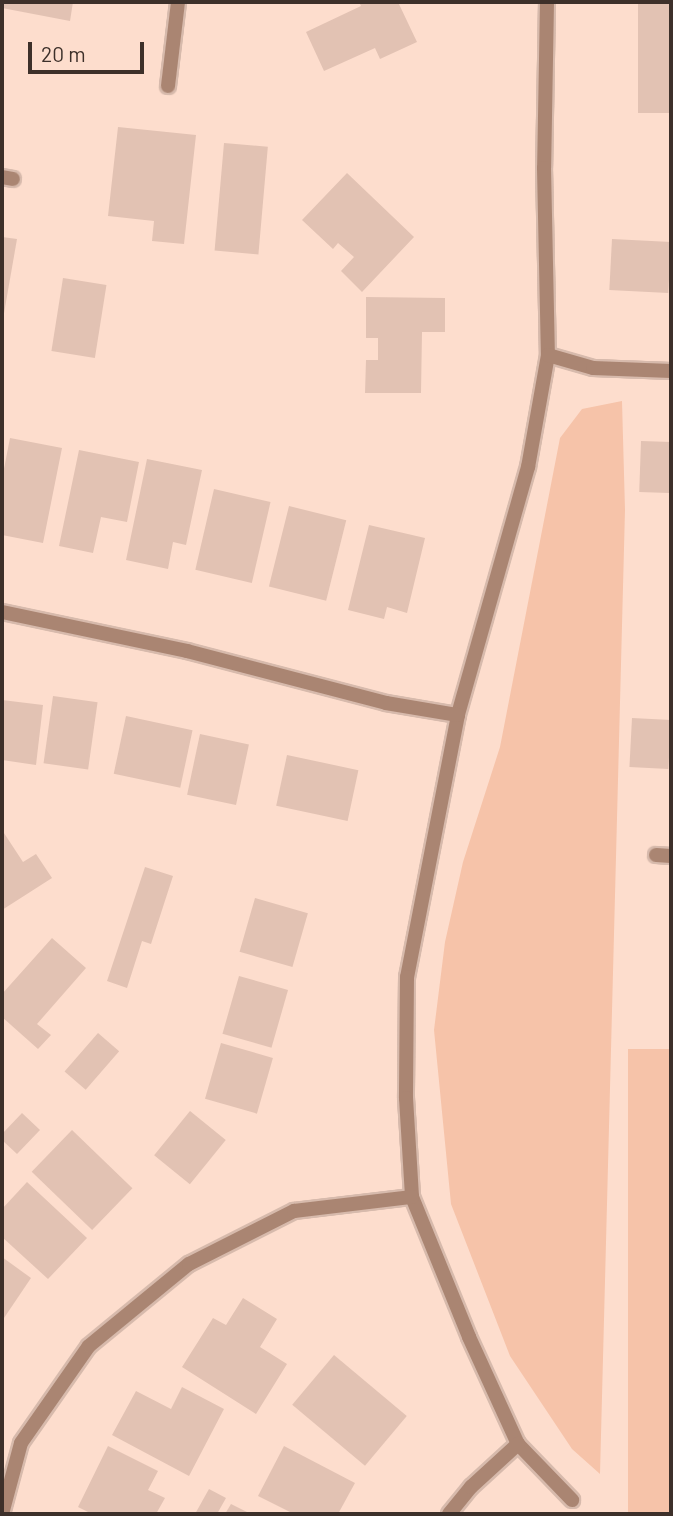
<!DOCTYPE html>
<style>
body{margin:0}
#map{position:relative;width:673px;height:1516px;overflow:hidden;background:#fdddcd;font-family:Barlow,sans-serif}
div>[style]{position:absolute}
.green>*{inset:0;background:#f6c3a9;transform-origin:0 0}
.building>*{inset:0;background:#e2c2b3;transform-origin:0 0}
.roads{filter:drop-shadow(2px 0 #d7baac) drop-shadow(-2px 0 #d7baac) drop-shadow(0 2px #d7baac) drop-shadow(0 -2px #d7baac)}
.service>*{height:14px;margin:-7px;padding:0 7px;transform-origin:7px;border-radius:7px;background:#aa8572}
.minor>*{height:14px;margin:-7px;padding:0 7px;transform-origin:7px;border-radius:7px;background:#aa8572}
span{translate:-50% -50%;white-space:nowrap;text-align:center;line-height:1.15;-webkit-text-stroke:7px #fdddcd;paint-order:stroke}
.frame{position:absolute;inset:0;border:4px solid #3d302a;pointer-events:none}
.scale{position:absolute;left:28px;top:42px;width:116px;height:32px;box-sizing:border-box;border:4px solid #3d302a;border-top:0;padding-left:9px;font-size:21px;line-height:24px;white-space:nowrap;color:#3d302a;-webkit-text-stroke:5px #fdddcd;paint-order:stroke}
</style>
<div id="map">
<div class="green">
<i style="clip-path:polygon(622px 401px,625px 510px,600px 1474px,572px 1449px,510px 1356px,451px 1204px,434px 1030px,445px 942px,463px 862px,500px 747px,560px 438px,582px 409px)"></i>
<i style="left:671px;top:1049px;width:465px;height:43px;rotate:90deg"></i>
</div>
<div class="building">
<i style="clip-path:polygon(2px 2px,73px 2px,70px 21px,2px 8px)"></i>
<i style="clip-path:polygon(359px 2px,398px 2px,417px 42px,380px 59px,375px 48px,324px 71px,306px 32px,361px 6px)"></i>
<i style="left:638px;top:2px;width:33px;height:111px"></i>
<i style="clip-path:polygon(118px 127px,196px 135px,184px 244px,152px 241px,154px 221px,108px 216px)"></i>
<i style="left:224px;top:143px;width:44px;height:108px;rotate:5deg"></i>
<i style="clip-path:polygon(347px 173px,414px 237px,362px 292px,341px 271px,354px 257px,338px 243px,333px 249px,302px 220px)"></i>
<i style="clip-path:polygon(2px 237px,17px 239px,3px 319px,2px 319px)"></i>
<i style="left:612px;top:239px;width:59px;height:51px;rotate:3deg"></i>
<i style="left:63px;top:278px;width:44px;height:74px;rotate:9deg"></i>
<i style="clip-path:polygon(366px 297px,445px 298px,445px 332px,422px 332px,421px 393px,365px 393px,366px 360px,378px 360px,378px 338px,366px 338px)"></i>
<i style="clip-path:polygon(10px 438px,62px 448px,43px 543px,2px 535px,2px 479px)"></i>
<i style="left:641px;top:441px;width:30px;height:51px;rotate:2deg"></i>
<i style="clip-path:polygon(79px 450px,139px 462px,127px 522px,101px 517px,93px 553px,59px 546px)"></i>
<i style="clip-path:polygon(147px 459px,202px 470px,186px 545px,173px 542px,168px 569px,126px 560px)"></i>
<i style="left:214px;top:489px;width:58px;height:83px;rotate:13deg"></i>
<i style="left:289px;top:506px;width:59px;height:83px;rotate:14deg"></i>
<i style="clip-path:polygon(369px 525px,425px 538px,407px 613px,387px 607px,384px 619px,348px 610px)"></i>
<i style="left:53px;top:696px;width:45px;height:68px;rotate:8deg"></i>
<i style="clip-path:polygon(2px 700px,43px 705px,36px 765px,2px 760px)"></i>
<i style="left:126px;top:716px;width:68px;height:59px;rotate:12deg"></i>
<i style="left:632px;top:718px;width:39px;height:49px;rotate:3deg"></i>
<i style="left:200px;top:734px;width:50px;height:62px;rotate:12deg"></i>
<i style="left:287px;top:755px;width:73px;height:52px;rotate:12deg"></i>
<i style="clip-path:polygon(2px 830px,23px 862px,36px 854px,52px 878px,2px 910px)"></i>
<i style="clip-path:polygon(145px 867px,173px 876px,151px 944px,142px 941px,127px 988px,107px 981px)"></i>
<i style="left:255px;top:898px;width:55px;height:56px;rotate:16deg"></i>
<i style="clip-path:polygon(52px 938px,86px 968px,37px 1024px,51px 1035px,38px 1049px,2px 1017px,2px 994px)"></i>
<i style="left:239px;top:976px;width:51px;height:60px;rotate:16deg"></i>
<i style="left:98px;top:1033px;width:28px;height:51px;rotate:41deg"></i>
<i style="left:221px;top:1043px;width:54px;height:58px;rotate:16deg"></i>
<i style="left:190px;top:1111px;width:46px;height:57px;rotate:39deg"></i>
<i style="clip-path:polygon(22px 1113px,40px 1130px,17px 1154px,2px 1140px,2px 1134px)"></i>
<i style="left:72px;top:1130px;width:84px;height:58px;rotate:44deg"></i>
<i style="clip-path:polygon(27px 1182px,87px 1238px,48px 1279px,2px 1237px,2px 1209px)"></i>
<i style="clip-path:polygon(2px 1257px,31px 1278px,2px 1321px)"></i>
<i style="clip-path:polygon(243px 1298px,277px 1319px,260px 1347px,287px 1364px,256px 1414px,182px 1367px,213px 1318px,226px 1325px)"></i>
<i style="left:334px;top:1355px;width:95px;height:65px;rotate:40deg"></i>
<i style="clip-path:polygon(182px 1387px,224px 1409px,189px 1476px,112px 1435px,136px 1391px,171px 1409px)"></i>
<i style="clip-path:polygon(108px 1446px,158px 1471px,148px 1490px,165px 1498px,156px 1514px,92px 1514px,78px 1507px)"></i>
<i style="clip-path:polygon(284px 1446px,355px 1483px,338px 1514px,294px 1514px,258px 1496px)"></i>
<i style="clip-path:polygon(209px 1489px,226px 1498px,217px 1514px,195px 1514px)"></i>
<i style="clip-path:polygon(231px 1504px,251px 1514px,225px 1514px)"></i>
</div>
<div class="roads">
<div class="service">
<i style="left:168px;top:86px;width:85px;rotate:-83.2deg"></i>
</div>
<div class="minor">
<i style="left:547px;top:2px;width:166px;rotate:91deg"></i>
<i style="left:544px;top:168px;width:187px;rotate:88.8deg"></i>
<i style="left:548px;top:355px;width:114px;rotate:100.1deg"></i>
<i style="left:528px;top:467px;width:258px;rotate:105.8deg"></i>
<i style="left:458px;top:715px;width:267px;rotate:101deg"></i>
<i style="left:407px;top:977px;width:121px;rotate:90.5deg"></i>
<i style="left:406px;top:1098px;width:99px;rotate:86.5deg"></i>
<i style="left:412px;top:1197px;width:151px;rotate:67.8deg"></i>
<i style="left:469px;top:1337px;width:118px;rotate:65.4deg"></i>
<i style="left:518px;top:1444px;width:78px;rotate:46deg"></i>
<i style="left:2px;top:177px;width:11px;rotate:10deg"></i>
<i style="left:548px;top:355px;width:47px;rotate:16.1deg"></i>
<i style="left:593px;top:368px;width:78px;rotate:2.2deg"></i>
<i style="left:2px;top:612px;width:189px;rotate:11.9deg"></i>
<i style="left:187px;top:651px;width:206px;rotate:14.6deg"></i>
<i style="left:386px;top:703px;width:73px;rotate:9.5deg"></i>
<i style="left:656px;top:855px;width:15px;rotate:4deg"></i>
<i style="left:2px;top:1514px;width:73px;rotate:-75deg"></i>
<i style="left:21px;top:1443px;width:118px;rotate:-55deg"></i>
<i style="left:89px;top:1346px;width:129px;rotate:-39.4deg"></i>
<i style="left:189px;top:1264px;width:118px;rotate:-26.8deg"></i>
<i style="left:294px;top:1211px;width:119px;rotate:-6.8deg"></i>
<i style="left:449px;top:1514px;width:35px;rotate:-51deg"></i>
<i style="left:471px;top:1487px;width:64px;rotate:-42.5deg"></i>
</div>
</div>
<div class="frame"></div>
<div class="scale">20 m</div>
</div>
